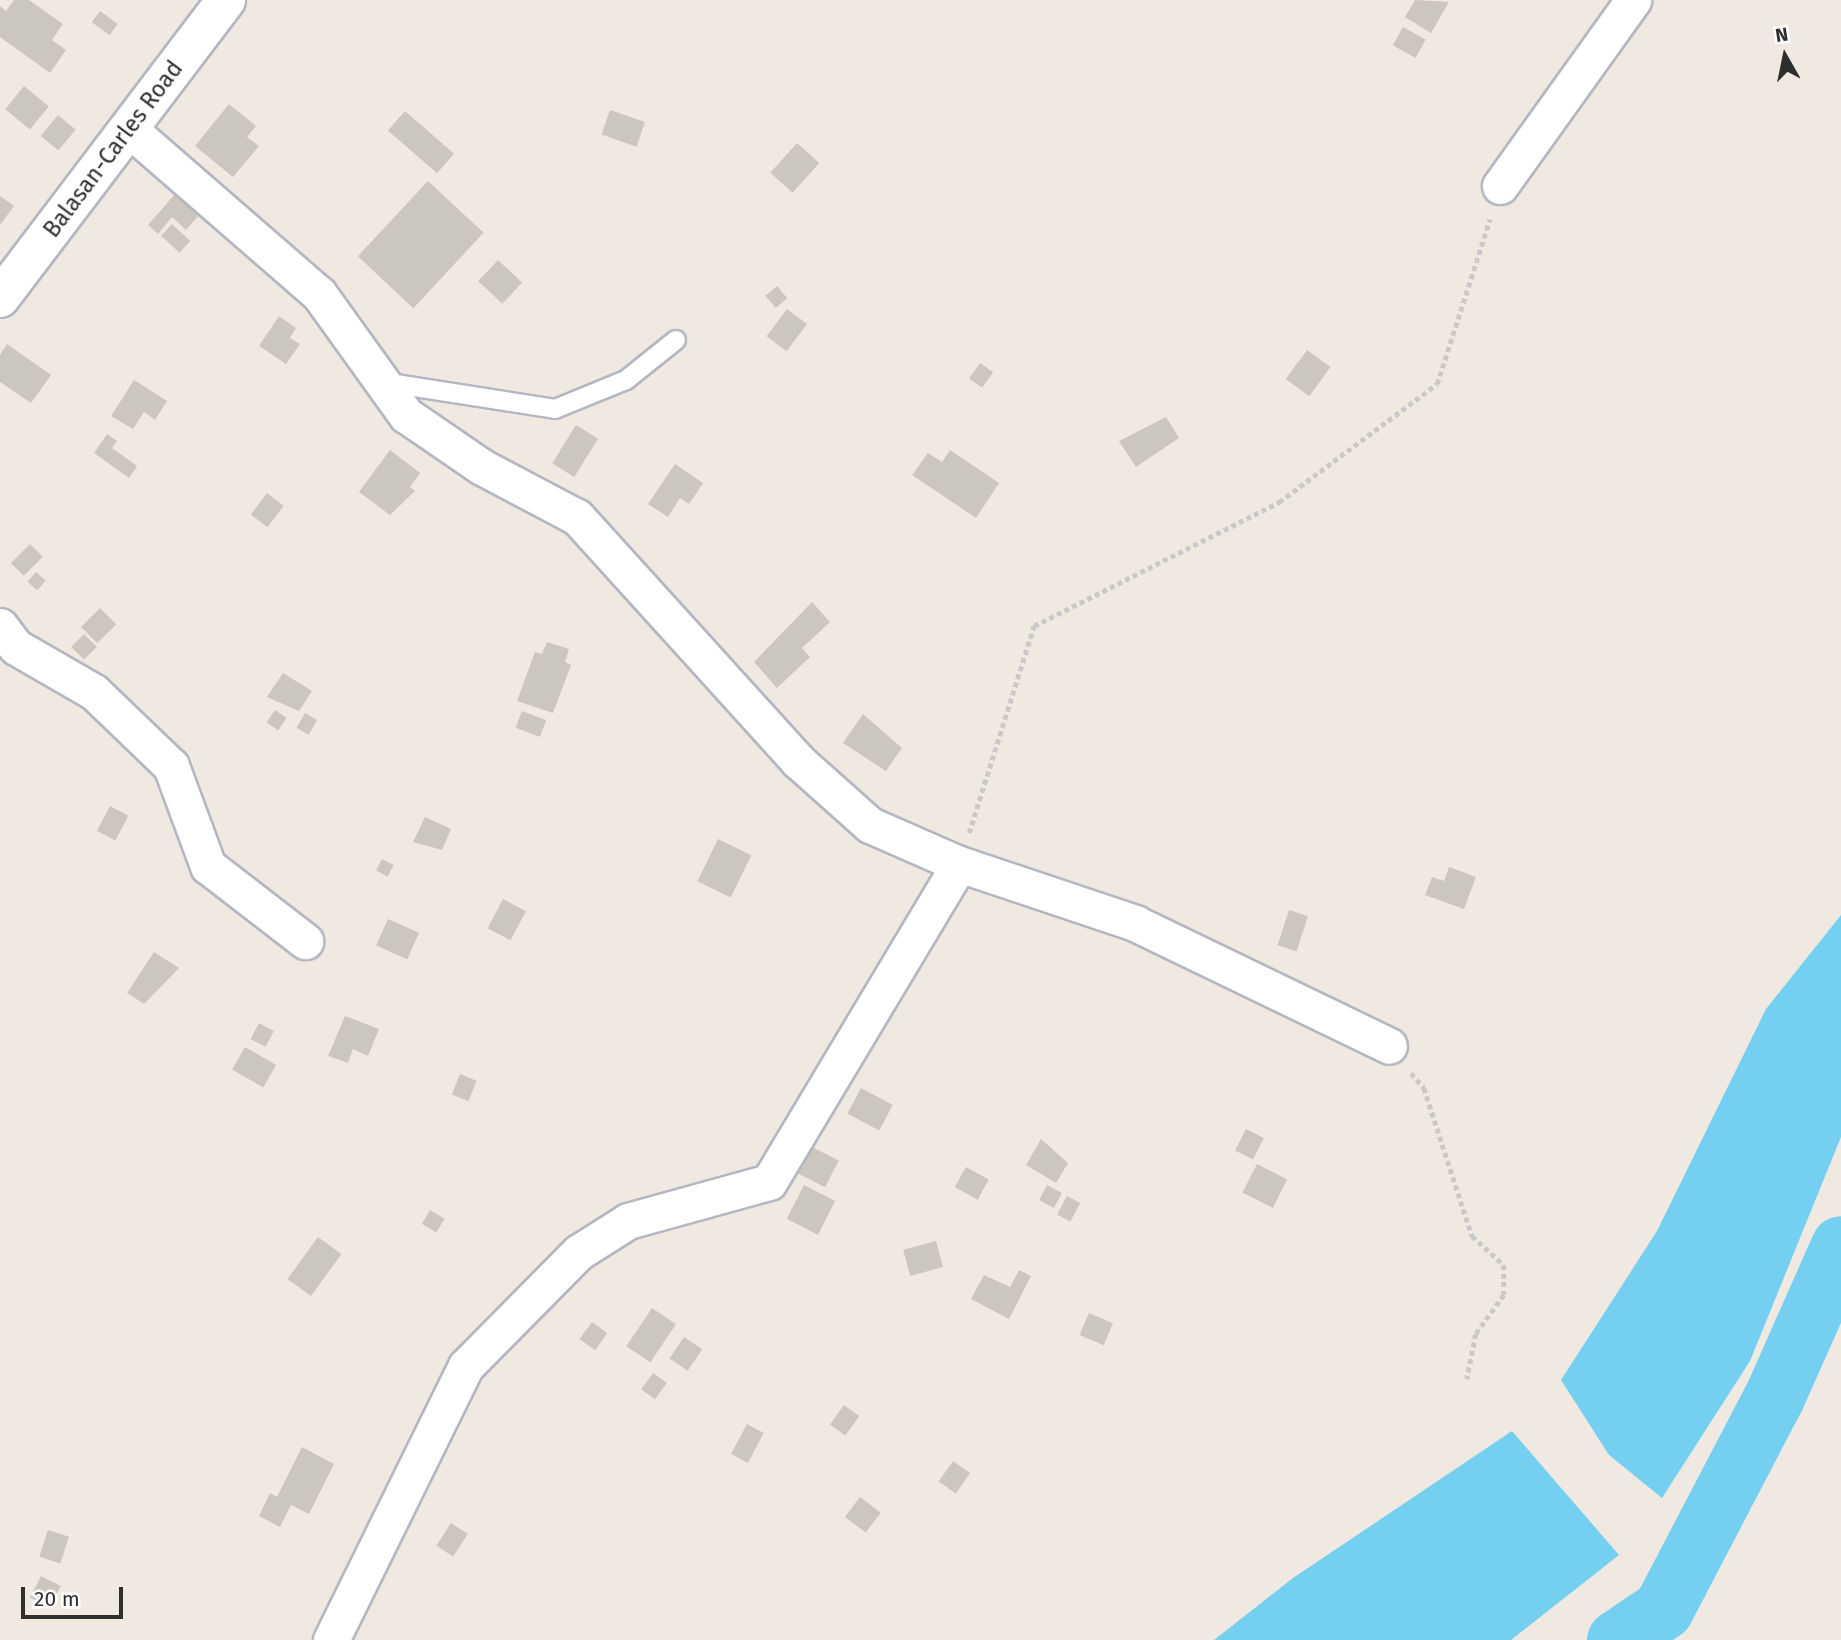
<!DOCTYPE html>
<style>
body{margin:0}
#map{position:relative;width:1841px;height:1640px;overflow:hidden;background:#efe9e1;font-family:"Fira Sans",sans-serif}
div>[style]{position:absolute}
.water>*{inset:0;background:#75cff0}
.river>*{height:61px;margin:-30.5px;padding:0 30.5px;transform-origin:30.5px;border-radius:30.5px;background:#75cff0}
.building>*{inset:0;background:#cbc7bf;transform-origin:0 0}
.path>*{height:4.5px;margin-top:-2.25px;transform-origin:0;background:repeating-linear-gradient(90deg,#c9c9c9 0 5px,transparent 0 8.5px)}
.roads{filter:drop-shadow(2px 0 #b4b7c1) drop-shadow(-2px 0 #b4b7c1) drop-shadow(0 2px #b4b7c1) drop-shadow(0 -2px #b4b7c1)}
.lane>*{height:18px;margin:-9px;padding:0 9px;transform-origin:9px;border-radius:9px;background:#fff}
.street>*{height:35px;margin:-17.5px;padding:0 17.5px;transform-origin:17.5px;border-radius:17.5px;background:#fff}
.secondary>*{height:38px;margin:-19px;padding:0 19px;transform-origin:19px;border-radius:19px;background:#fff}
span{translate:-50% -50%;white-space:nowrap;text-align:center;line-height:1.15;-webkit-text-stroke:5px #fff;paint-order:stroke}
.street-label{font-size:23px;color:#2e2e2e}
.north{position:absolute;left:1750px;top:21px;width:70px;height:70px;-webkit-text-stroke:5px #fff;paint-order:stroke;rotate:351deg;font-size:19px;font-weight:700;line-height:28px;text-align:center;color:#2e2e2e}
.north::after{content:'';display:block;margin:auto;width:24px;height:32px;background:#2e2e2e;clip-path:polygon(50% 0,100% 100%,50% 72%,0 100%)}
.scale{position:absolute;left:21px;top:1587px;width:102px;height:32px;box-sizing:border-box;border:4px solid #2e2e2e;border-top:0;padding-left:9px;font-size:21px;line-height:24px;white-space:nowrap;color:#2e2e2e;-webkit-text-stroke:5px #fff;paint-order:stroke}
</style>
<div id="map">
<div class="water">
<i style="clip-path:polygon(1841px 915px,1841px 1137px,1750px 1361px,1662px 1498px,1609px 1455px,1561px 1380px,1657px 1231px,1766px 1009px)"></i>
<i style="clip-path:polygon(1512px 1431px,1619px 1555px,1511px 1640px,1214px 1640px,1293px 1578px)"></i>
</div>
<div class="river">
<i style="left:1617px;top:1640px;width:55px;rotate:-34deg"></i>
<i style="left:1663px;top:1609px;width:239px;rotate:-62.4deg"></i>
<i style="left:1774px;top:1397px;width:165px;rotate:-66.1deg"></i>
</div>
<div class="building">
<i style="clip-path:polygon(14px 0,29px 0,63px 24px,52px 40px,66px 50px,50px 73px,0 37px,0 6px,6px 11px)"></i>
<i style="clip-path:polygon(1415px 0,1449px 2px,1431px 33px,1405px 17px)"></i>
<i style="left:100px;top:11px;width:22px;height:14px;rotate:36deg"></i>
<i style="left:1403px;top:27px;width:26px;height:21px;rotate:29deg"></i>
<i style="left:24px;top:86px;width:32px;height:30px;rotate:39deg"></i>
<i style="clip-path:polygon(229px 104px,256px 126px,247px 137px,259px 146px,233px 177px,195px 146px)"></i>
<i style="left:610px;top:110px;width:37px;height:26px;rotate:19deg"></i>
<i style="left:405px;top:111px;width:65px;height:26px;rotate:41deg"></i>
<i style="left:58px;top:115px;width:23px;height:27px;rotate:40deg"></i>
<i style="left:797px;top:143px;width:30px;height:40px;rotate:42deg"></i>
<i style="left:428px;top:181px;width:76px;height:103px;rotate:43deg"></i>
<i style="clip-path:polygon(175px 194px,199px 215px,186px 230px,172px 217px,158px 234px,148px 225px)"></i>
<i style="clip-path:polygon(0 196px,14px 206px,0 225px)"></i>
<i style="left:172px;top:224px;width:25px;height:16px;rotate:43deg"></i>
<i style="left:498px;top:260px;width:33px;height:29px;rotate:43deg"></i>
<i style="left:777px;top:286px;width:16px;height:15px;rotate:50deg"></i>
<i style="left:787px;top:309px;width:25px;height:34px;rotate:37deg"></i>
<i style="clip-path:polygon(279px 316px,296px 328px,290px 338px,300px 344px,286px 364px,259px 346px)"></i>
<i style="clip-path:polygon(7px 344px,51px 375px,31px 403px,0 382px,0 355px)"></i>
<i style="left:1307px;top:350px;width:29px;height:36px;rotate:36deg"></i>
<i style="left:980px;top:363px;width:16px;height:19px;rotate:35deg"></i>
<i style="clip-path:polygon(134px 380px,167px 401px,155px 420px,144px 412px,133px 429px,111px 416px)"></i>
<i style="clip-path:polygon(1166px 417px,1179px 438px,1136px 467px,1119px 441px)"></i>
<i style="left:576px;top:425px;width:26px;height:45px;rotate:32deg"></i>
<i style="clip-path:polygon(107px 434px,117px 441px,112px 448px,137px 466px,129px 478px,94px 453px)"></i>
<i style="clip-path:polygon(390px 450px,420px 473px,410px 487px,415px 491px,390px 515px,359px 492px)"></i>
<i style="clip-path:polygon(950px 450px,999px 483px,976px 518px,912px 475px,928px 453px,942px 462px)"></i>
<i style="clip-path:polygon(675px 464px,703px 483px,689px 504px,680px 498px,668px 517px,648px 504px)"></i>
<i style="left:267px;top:493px;width:21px;height:27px;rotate:37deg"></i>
<i style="left:30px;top:544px;width:18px;height:27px;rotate:45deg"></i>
<i style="left:36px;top:572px;width:13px;height:13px;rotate:42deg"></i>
<i style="clip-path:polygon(812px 602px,830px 622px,802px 648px,810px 657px,777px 688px,754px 662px)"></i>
<i style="left:100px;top:608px;width:23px;height:27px;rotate:45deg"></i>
<i style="left:84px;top:634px;width:18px;height:18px;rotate:45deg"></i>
<i style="clip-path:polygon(547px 642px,569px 649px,565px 662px,571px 665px,553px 713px,517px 701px,535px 652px,542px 654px)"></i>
<i style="clip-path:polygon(283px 673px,312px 691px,299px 711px,267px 697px)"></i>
<i style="left:275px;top:710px;width:14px;height:15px;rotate:34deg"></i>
<i style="left:522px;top:711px;width:26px;height:18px;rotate:21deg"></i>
<i style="left:305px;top:713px;width:14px;height:17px;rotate:30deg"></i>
<i style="clip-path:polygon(863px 714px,902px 748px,886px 771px,843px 743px)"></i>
<i style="left:110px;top:806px;width:21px;height:28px;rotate:28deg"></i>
<i style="clip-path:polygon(425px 817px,451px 829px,442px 850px,413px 842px)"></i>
<i style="left:718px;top:839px;width:37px;height:47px;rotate:26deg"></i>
<i style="left:382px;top:859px;width:13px;height:13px;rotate:27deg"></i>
<i style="clip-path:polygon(1449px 867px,1476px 877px,1464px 909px,1425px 895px,1432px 877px,1444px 881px)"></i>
<i style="left:503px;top:899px;width:26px;height:33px;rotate:28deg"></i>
<i style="left:1289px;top:910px;width:20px;height:37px;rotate:18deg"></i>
<i style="left:388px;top:919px;width:34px;height:29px;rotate:24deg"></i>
<i style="clip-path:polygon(154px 952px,179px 968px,144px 1004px,127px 993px)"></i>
<i style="clip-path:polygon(345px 1016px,379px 1029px,368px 1056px,353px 1049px,348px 1063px,328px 1056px)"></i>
<i style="left:259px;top:1023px;width:17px;height:18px;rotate:28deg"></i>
<i style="left:245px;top:1047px;width:36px;height:26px;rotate:30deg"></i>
<i style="left:460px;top:1074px;width:18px;height:22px;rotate:22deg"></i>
<i style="left:861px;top:1088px;width:36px;height:29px;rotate:28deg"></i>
<i style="left:1246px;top:1129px;width:20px;height:24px;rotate:27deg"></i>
<i style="clip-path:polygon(1041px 1139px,1068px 1163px,1056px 1183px,1026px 1165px)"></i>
<i style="left:812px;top:1147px;width:30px;height:30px;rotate:27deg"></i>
<i style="left:1257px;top:1164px;width:34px;height:32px;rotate:27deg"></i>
<i style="left:966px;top:1167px;width:26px;height:23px;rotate:29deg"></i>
<i style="left:804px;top:1185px;width:35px;height:38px;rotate:27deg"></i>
<i style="left:1047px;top:1185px;width:17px;height:17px;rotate:28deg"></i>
<i style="left:1067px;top:1196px;width:15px;height:21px;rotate:28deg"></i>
<i style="left:430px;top:1210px;width:17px;height:16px;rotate:31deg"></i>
<i style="left:318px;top:1237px;width:29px;height:52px;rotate:36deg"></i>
<i style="left:936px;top:1241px;width:27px;height:34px;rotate:75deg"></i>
<i style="clip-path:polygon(1019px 1270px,1031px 1276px,1009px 1319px,971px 1299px,984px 1275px,1010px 1287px)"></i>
<i style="left:652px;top:1308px;width:29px;height:46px;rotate:34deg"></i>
<i style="left:1089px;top:1313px;width:26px;height:24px;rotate:23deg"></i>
<i style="left:592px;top:1322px;width:19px;height:21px;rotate:36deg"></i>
<i style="left:684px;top:1337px;width:22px;height:26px;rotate:34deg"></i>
<i style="left:653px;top:1373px;width:17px;height:20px;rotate:36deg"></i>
<i style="left:844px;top:1405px;width:19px;height:24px;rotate:36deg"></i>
<i style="left:747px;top:1424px;width:19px;height:34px;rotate:28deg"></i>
<i style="clip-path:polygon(302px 1447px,334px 1464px,309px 1514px,291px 1505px,280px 1527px,259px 1516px,270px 1493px,277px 1497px)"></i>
<i style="left:953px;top:1461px;width:21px;height:25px;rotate:35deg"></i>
<i style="left:860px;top:1497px;width:26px;height:25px;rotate:37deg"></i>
<i style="left:451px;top:1523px;width:20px;height:27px;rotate:33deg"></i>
<i style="left:48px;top:1530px;width:22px;height:28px;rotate:18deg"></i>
<i style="left:41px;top:1576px;width:22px;height:24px;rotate:27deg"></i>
</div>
<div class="path">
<i style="left:969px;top:833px;width:217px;rotate:-72.6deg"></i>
<i style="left:1034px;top:626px;width:275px;rotate:-26.8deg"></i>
<i style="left:1279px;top:502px;width:197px;rotate:-36.8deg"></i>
<i style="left:1437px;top:384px;width:173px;rotate:-72.2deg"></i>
<i style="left:1411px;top:1073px;width:20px;rotate:49deg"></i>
<i style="left:1424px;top:1088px;width:156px;rotate:72deg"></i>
<i style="left:1472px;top:1236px;width:43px;rotate:42.2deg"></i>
<i style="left:1504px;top:1265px;width:30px;rotate:90deg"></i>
<i style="left:1504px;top:1295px;width:48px;rotate:125.7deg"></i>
<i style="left:1476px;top:1334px;width:46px;rotate:101.3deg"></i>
</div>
<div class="roads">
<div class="lane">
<i style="left:383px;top:382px;width:174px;rotate:8.9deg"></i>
<i style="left:555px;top:409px;width:77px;rotate:-22.2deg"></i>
<i style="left:626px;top:380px;width:64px;rotate:-38.7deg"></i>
</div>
<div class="street">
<i style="left:129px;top:129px;width:252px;rotate:41deg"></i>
<i style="left:319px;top:294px;width:149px;rotate:54.3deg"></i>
<i style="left:406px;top:415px;width:92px;rotate:34.4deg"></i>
<i style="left:482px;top:467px;width:107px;rotate:27.8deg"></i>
<i style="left:577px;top:517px;width:328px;rotate:47.8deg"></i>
<i style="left:797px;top:760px;width:98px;rotate:41.7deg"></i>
<i style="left:870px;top:825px;width:97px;rotate:23.7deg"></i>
<i style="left:959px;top:864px;width:186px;rotate:18.5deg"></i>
<i style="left:1135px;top:923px;width:282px;rotate:25.8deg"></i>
<i style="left:1500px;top:186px;width:229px;rotate:-54.4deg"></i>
<i style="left:0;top:626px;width:26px;rotate:53deg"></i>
<i style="left:16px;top:647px;width:90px;rotate:30deg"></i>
<i style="left:94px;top:692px;width:107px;rotate:43.9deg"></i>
<i style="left:171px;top:766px;width:107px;rotate:69.7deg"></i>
<i style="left:208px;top:866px;width:123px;rotate:37.7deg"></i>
<i style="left:331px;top:1640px;width:305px;rotate:-63.8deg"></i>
<i style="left:466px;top:1366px;width:161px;rotate:-45.3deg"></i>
<i style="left:579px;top:1252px;width:58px;rotate:-32.3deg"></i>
<i style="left:628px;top:1221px;width:146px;rotate:-15.5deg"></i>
<i style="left:769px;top:1182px;width:370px;rotate:-59.1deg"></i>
</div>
<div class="secondary">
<i style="left:0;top:298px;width:374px;rotate:-52.8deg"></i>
</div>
</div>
<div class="street-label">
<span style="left:113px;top:149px;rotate:-53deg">Balasan-Carles Road</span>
</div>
<div class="north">N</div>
<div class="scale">20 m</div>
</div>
